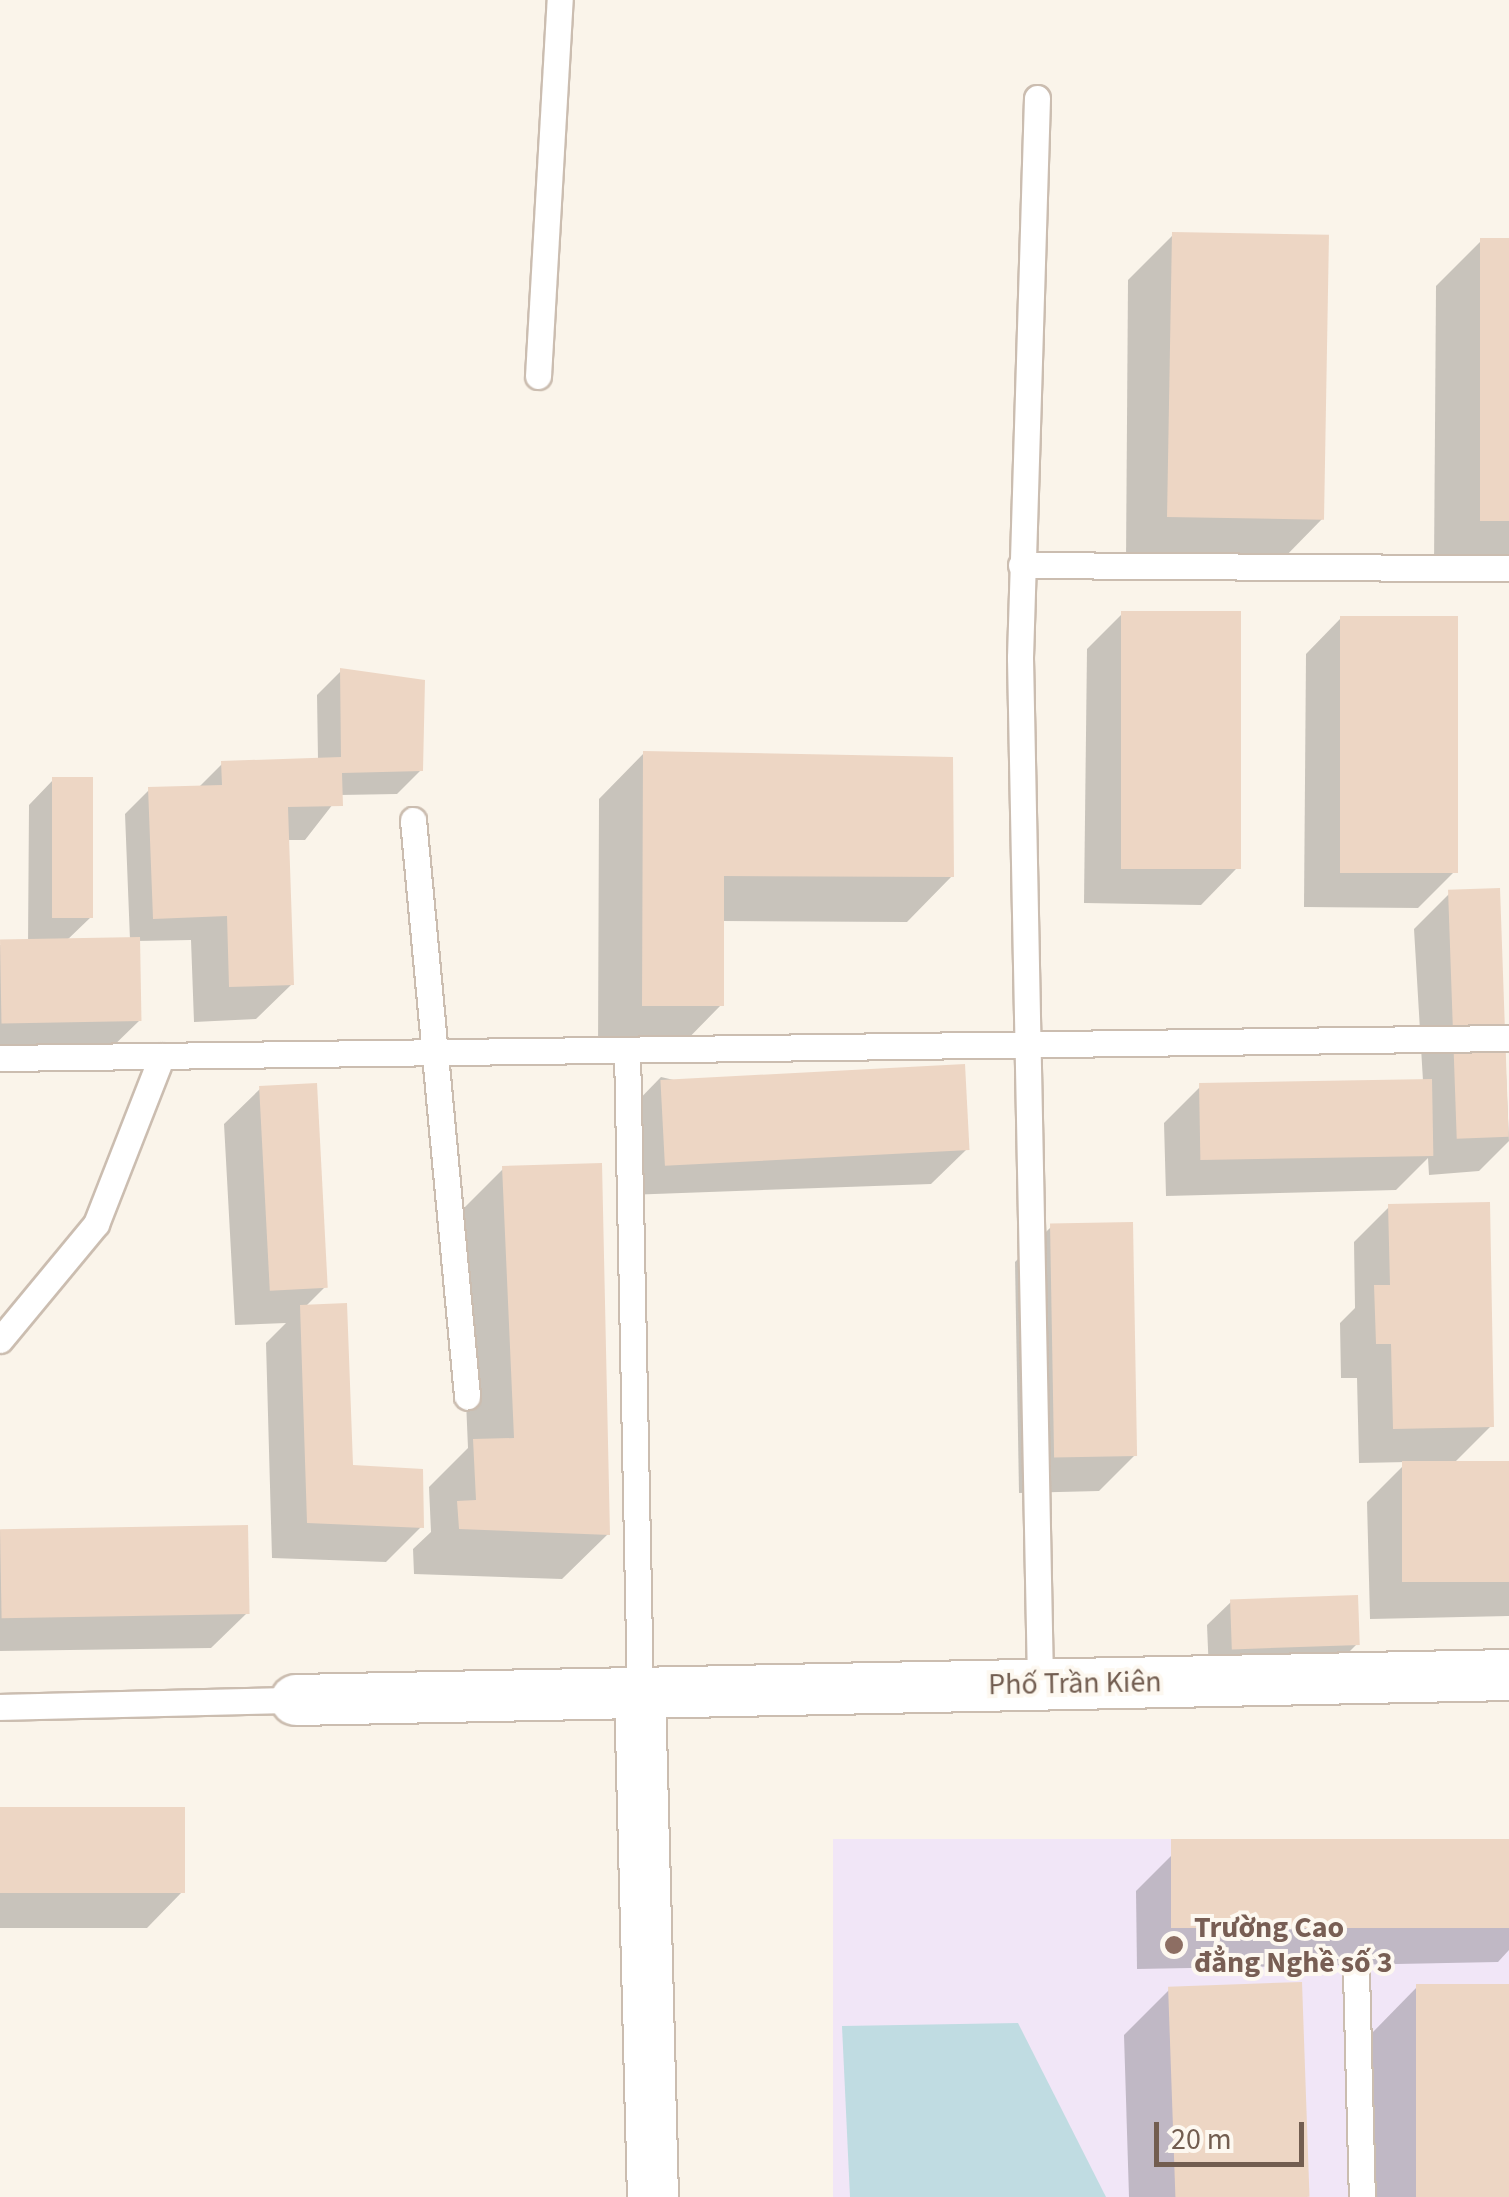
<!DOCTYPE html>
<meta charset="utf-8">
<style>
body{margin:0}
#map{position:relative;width:1509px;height:2197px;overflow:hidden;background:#faf4ea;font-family:"Source Sans 3",sans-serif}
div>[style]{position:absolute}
.education>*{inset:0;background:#f1e6f7;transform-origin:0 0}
.water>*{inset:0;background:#c0dce2}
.shadow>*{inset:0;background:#0003}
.building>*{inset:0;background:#edd6c4;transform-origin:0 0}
.roads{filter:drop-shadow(2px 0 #cbbdb0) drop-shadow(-2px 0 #cbbdb0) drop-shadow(0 2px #cbbdb0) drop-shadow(0 -2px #cbbdb0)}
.service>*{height:25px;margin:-12.5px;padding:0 12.5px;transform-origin:12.5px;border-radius:12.5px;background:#fff}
.minor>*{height:50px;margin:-25px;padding:0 25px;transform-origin:25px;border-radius:25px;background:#fff}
.dots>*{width:28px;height:28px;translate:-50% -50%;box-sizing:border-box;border:5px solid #fdf8f0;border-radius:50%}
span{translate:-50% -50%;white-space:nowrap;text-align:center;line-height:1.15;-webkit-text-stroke:8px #fdf8f0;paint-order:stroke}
.street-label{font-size:30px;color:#725d50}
.education-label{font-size:30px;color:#785e54;font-weight:700}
.left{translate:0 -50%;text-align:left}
.scale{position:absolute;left:1154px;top:2122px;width:150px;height:45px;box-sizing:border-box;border:5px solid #725d50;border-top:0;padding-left:12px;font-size:30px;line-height:35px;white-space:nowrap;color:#725d50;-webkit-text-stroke:8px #fdf8f0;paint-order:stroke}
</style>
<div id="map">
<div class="education">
<i style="left:1509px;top:1839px;width:358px;height:676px;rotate:90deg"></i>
</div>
<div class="water">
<i style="clip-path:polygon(1018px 2023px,1106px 2197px,850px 2197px,842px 2026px)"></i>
</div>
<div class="shadow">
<i style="clip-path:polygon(1173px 235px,1324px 517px,1279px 563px,1126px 561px,1128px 280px)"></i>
<i style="clip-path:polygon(1482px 240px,1509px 241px,1509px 566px,1434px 566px,1436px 286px)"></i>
<i style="clip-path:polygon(1122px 614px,1236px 869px,1201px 905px,1084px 903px,1087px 649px)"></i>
<i style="clip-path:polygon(1341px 618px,1453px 873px,1418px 908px,1304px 907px,1306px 654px)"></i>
<i style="clip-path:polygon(341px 671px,421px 770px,397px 794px,340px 795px,305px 840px,287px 840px,292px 984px,256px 1019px,194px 1022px,191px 940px,137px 941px,140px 1020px,104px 1055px,0 1059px,0 945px,28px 944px,29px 805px,53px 780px,91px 917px,65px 942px,130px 940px,125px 814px,150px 789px,198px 788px,222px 764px,318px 760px,317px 695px)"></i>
<i style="clip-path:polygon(644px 753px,952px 876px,907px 922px,721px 921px,721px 1005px,676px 1051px,598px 1050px,599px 799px)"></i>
<i style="clip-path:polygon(1498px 890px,1509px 1141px,1479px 1171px,1429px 1175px,1428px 1158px,1396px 1190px,1166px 1196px,1164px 1123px,1200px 1087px,1423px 1081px,1414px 929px,1449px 894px)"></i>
<i style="clip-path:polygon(661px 1077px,967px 1149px,931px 1184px,627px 1195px,626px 1113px)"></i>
<i style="clip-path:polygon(260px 1089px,325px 1287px,305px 1307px,351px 1468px,421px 1527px,386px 1562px,272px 1558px,266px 1343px,286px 1323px,235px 1325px,224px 1124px)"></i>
<i style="clip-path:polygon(503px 1169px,608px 1534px,562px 1579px,414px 1574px,413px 1549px,431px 1532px,429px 1487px,468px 1448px,458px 1214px)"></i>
<i style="clip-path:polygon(1389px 1207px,1491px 1426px,1452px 1465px,1509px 1464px,1509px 1616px,1370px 1619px,1367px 1502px,1407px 1462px,1359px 1463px,1357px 1378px,1341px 1378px,1340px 1323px,1355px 1308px,1354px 1242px)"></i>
<i style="clip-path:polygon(1051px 1227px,1135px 1455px,1099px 1491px,1019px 1493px,1015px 1262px)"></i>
<i style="clip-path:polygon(0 1530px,247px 1613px,211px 1648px,0 1651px)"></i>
<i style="clip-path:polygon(1232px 1601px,1357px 1644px,1333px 1668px,1209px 1673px,1207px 1625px)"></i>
<i style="clip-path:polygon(0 1810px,182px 1892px,147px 1928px,0 1928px)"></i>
<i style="clip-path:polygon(1509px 1842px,1509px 1950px,1498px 1962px,1137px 1969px,1136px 1891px,1172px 1855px)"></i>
<i style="clip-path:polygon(1509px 1986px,1509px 2197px,1373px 2197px,1372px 2033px,1417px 1987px)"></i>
<i style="clip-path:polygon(1169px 1990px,1307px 2197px,1129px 2197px,1124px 2035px)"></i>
</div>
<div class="building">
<i style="left:1172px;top:232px;width:157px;height:285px;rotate:1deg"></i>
<i style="left:1480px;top:238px;width:29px;height:283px"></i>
<i style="left:1121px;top:611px;width:120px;height:258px"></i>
<i style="left:1340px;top:616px;width:118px;height:257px"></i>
<i style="clip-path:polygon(340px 668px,425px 680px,423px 771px,342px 773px,343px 806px,288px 807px,294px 985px,229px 987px,227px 916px,153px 919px,148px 787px,222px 785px,221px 761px,341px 757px)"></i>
<i style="clip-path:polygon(643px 751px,953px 757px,954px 877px,724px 876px,724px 1006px,642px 1006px)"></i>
<i style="left:93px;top:777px;width:141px;height:41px;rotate:90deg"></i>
<i style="left:1500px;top:888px;width:249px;height:52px;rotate:88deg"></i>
<i style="left:140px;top:937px;width:84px;height:140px;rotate:89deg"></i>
<i style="left:965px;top:1064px;width:86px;height:305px;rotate:87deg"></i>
<i style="left:1432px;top:1079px;width:77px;height:233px;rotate:89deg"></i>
<i style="left:317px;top:1083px;width:205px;height:58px;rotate:87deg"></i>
<i style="clip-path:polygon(602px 1163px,610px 1535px,459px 1529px,457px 1501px,476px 1500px,473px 1439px,514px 1438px,502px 1166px)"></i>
<i style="clip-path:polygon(1490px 1202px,1494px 1427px,1393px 1429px,1391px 1344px,1376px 1344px,1374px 1285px,1390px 1285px,1388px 1204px)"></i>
<i style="left:1133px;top:1222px;width:234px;height:83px;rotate:89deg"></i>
<i style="clip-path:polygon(347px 1303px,353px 1465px,423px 1469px,424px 1528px,307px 1523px,300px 1305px)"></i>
<i style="left:1509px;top:1461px;width:121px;height:107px;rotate:90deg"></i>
<i style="left:248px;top:1525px;width:89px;height:248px;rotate:89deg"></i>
<i style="left:1358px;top:1595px;width:50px;height:128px;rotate:88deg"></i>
<i style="left:0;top:1807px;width:185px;height:86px"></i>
<i style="left:1509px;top:1839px;width:89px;height:338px;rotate:90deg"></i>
<i style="left:1302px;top:1982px;width:215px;height:134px;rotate:88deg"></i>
<i style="left:1509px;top:1984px;width:213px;height:93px;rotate:90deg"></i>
</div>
<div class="roads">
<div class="service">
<i style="left:1037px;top:98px;width:560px;rotate:91.74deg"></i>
<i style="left:1020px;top:658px;width:1027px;rotate:88.88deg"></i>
<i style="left:538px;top:376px;width:377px;rotate:-86.7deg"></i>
<i style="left:1021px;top:565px;width:488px;rotate:0.4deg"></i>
<i style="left:413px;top:820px;width:579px;rotate:84.64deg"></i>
<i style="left:627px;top:1050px;width:642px;rotate:88.84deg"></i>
<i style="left:0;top:1058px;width:1509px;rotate:-0.76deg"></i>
<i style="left:0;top:1340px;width:151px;rotate:-50.4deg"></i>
<i style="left:96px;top:1224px;width:180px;rotate:-68.6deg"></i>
<i style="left:0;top:1707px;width:296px;rotate:-1.4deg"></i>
<i style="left:1356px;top:1972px;width:225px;rotate:88.5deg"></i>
</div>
<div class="minor">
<i style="left:640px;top:1692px;width:505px;rotate:88.53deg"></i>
<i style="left:296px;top:1700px;width:1213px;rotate:-1.18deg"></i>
</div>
</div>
<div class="dots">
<i style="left:1174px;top:1945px;background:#8d6e63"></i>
</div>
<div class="street-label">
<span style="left:1075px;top:1684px;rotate:-1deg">Phố Trần Kiên</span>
</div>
<div class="education-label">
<span class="left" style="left:1194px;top:1945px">Trường Cao<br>đẳng Nghề số 3</span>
</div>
<div class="scale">20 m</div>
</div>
